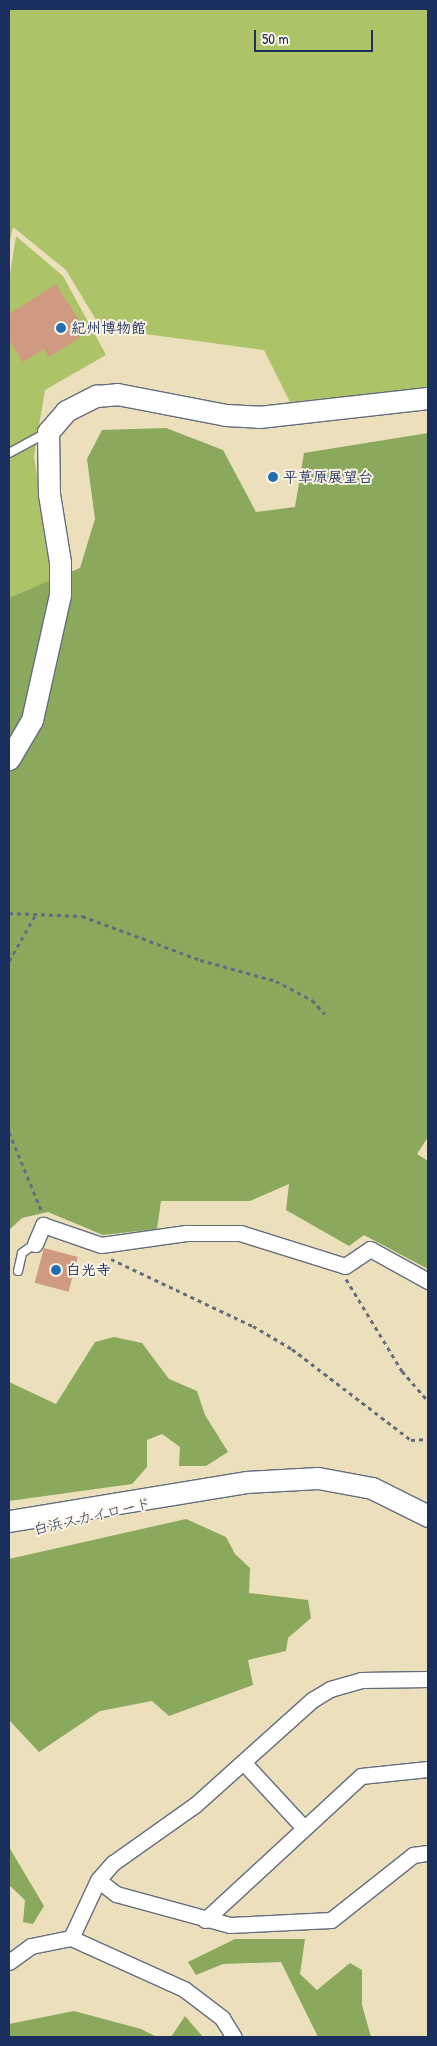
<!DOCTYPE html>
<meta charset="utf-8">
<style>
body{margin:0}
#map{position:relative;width:437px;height:2046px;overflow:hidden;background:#ebdfbc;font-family:"Patrick Hand","Klee One",sans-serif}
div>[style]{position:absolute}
.green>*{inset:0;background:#adc368}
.forest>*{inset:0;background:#8aa95c}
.building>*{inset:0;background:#d09a81;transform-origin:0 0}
.path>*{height:3px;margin-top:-1.5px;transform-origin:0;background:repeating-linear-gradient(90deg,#646d7f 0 4px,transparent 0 8px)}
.roads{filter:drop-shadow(1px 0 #646d7f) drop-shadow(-1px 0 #646d7f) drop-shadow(0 1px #646d7f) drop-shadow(0 -1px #646d7f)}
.lane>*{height:8px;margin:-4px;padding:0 4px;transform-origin:4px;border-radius:4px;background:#fff}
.street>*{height:15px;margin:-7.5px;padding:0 7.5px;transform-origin:7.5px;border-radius:7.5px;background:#fff}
.secondary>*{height:21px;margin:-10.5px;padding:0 10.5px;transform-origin:10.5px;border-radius:10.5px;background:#fff}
.dots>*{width:14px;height:14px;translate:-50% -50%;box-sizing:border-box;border:2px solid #fcf5e5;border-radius:50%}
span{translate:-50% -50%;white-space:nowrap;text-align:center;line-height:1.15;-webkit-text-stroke:4px #fcf5e5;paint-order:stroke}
.poi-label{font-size:15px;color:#1b2f5e;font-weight:700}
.left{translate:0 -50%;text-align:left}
.street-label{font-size:15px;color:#1b2f5e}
.frame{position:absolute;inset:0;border:10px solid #1b2f5e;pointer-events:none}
.scale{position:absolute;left:254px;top:30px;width:119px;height:22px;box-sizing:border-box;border:2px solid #1b2f5e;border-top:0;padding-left:6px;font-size:15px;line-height:18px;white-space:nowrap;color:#1b2f5e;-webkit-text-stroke:4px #fcf5e5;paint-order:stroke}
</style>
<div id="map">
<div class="green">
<i style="clip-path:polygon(9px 9px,428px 9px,428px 389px,290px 402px,264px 350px,101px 328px,66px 270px,13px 227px,9px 246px)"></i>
<i style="clip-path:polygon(16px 236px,63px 276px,106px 355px,45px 390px,34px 456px,53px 586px,9px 743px,9px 281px)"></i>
</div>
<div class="forest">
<i style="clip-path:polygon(166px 428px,223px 450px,256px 512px,295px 507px,304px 453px,428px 433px,428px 1137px,417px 1154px,428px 1161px,428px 1269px,364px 1235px,349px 1246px,286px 1210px,289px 1184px,250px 1201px,161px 1201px,157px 1229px,103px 1235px,48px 1212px,22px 1218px,9px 1230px,9px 598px,80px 568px,95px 519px,87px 459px,102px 430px)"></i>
<i style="clip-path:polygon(114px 1337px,142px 1343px,169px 1379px,197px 1391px,205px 1415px,228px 1452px,206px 1466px,179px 1466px,180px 1447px,162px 1434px,147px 1440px,147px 1467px,132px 1484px,9px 1501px,9px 1382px,56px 1404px,95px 1342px)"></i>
<i style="clip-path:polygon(186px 1519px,226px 1537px,235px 1554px,250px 1568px,249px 1593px,308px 1600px,311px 1618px,288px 1638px,286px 1651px,248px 1660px,253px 1685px,169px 1716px,152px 1701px,100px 1711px,39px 1752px,9px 1720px,9px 1559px)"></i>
<i style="clip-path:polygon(9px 1847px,44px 1906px,33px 1924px,23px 1922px,25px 1900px,9px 1885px)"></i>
<i style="clip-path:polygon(235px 1939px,305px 1939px,300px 1974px,317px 1990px,350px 1963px,362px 1970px,362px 2005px,371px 2037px,318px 2037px,281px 1962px,223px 1964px,196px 1975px,188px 1962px)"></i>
<i style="clip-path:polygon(74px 2011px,141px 2029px,157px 2037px,9px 2037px,9px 2024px)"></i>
<i style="clip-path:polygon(185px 2016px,203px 2037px,171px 2037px)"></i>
</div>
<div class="building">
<i style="clip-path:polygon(56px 284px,87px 333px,49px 357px,44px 349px,23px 362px,9px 340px,9px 314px)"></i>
<i style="left:44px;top:1248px;width:35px;height:36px;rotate:15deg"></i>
</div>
<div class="path">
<i style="left:9px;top:913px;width:73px;rotate:2.4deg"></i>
<i style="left:82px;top:916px;width:126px;rotate:20.4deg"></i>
<i style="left:200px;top:960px;width:79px;rotate:15.4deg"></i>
<i style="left:276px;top:981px;width:41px;rotate:27.8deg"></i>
<i style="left:312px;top:1000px;width:19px;rotate:47deg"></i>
<i style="left:9px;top:961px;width:54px;rotate:-60.1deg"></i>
<i style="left:9px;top:1132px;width:87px;rotate:67.6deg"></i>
<i style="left:111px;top:1259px;width:157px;rotate:25.3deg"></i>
<i style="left:253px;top:1326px;width:45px;rotate:30.5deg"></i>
<i style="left:292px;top:1349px;width:150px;rotate:37.4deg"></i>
<i style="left:411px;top:1440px;width:17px;rotate:-3deg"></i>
<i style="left:346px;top:1279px;width:108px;rotate:58.7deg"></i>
<i style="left:402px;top:1371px;width:40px;rotate:49deg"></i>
</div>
<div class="roads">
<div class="lane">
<i style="left:9px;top:453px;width:42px;rotate:-28.4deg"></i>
<i style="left:18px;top:1271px;width:18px;rotate:-77deg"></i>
<i style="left:22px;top:1253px;width:16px;rotate:-35deg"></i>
</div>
<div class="street">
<i style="left:35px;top:1244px;width:21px;rotate:-67deg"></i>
<i style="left:43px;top:1225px;width:61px;rotate:19deg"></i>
<i style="left:101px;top:1245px;width:86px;rotate:-8deg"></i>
<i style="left:186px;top:1233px;width:54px"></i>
<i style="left:240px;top:1233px;width:110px;rotate:17.4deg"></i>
<i style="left:345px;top:1266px;width:30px;rotate:-34deg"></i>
<i style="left:370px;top:1249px;width:66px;rotate:28.9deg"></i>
<i style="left:244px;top:1763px;width:88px;rotate:47.3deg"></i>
<i style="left:98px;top:1880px;width:23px;rotate:38deg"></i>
<i style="left:116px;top:1894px;width:118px;rotate:15.2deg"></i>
<i style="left:230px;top:1925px;width:101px;rotate:-2.8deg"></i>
<i style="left:331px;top:1920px;width:105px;rotate:-38.4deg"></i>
<i style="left:413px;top:1855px;width:15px;rotate:-8deg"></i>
<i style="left:205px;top:1920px;width:212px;rotate:-42.7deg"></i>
<i style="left:361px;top:1776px;width:67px;rotate:-6deg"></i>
<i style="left:71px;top:1938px;width:64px;rotate:-65deg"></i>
<i style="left:98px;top:1880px;width:23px;rotate:-49deg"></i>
<i style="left:113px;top:1863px;width:100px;rotate:-35.3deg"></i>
<i style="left:195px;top:1805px;width:157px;rotate:-41.9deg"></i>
<i style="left:312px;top:1700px;width:21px;rotate:-31deg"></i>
<i style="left:330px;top:1689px;width:32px;rotate:-16deg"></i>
<i style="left:361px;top:1680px;width:67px;rotate:-0.9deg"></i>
<i style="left:9px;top:1962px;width:27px;rotate:-36deg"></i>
<i style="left:31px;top:1946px;width:41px;rotate:-11.3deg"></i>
<i style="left:71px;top:1938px;width:124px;rotate:24.3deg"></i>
<i style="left:184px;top:1989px;width:48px;rotate:37.3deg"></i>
<i style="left:222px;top:2018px;width:22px;rotate:58deg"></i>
</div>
<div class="secondary">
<i style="left:9px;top:759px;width:45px;rotate:-59.5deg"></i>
<i style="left:32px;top:720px;width:128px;rotate:-77.4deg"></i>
<i style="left:60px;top:595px;width:33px;rotate:-90deg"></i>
<i style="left:60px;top:562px;width:69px;rotate:-99.2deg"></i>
<i style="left:49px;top:494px;width:62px;rotate:-90.9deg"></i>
<i style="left:48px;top:432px;width:28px;rotate:-49deg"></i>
<i style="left:66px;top:411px;width:34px;rotate:-27deg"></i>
<i style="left:96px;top:396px;width:21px;rotate:-5deg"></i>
<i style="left:117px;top:394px;width:111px;rotate:10.9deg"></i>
<i style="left:226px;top:415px;width:33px;rotate:3deg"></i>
<i style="left:259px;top:417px;width:170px;rotate:-6.4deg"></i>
<i style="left:9px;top:1521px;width:240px;rotate:-9.3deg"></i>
<i style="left:246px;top:1482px;width:72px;rotate:-3.2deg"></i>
<i style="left:318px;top:1478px;width:55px;rotate:10.5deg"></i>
<i style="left:372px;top:1488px;width:63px;rotate:26.6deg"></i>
</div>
</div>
<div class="dots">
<i style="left:61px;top:328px;background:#1f6fb2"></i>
<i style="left:273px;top:477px;background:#1f6fb2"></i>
<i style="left:56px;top:1270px;background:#1f6fb2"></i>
</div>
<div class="poi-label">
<span class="left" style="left:71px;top:328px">紀州博物館</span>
<span class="left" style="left:283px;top:477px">平草原展望台</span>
<span class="left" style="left:66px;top:1270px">白光寺</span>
</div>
<div class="street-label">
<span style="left:92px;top:1516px;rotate:-13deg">白浜スカイロード</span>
</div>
<div class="frame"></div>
<div class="scale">50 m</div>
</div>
